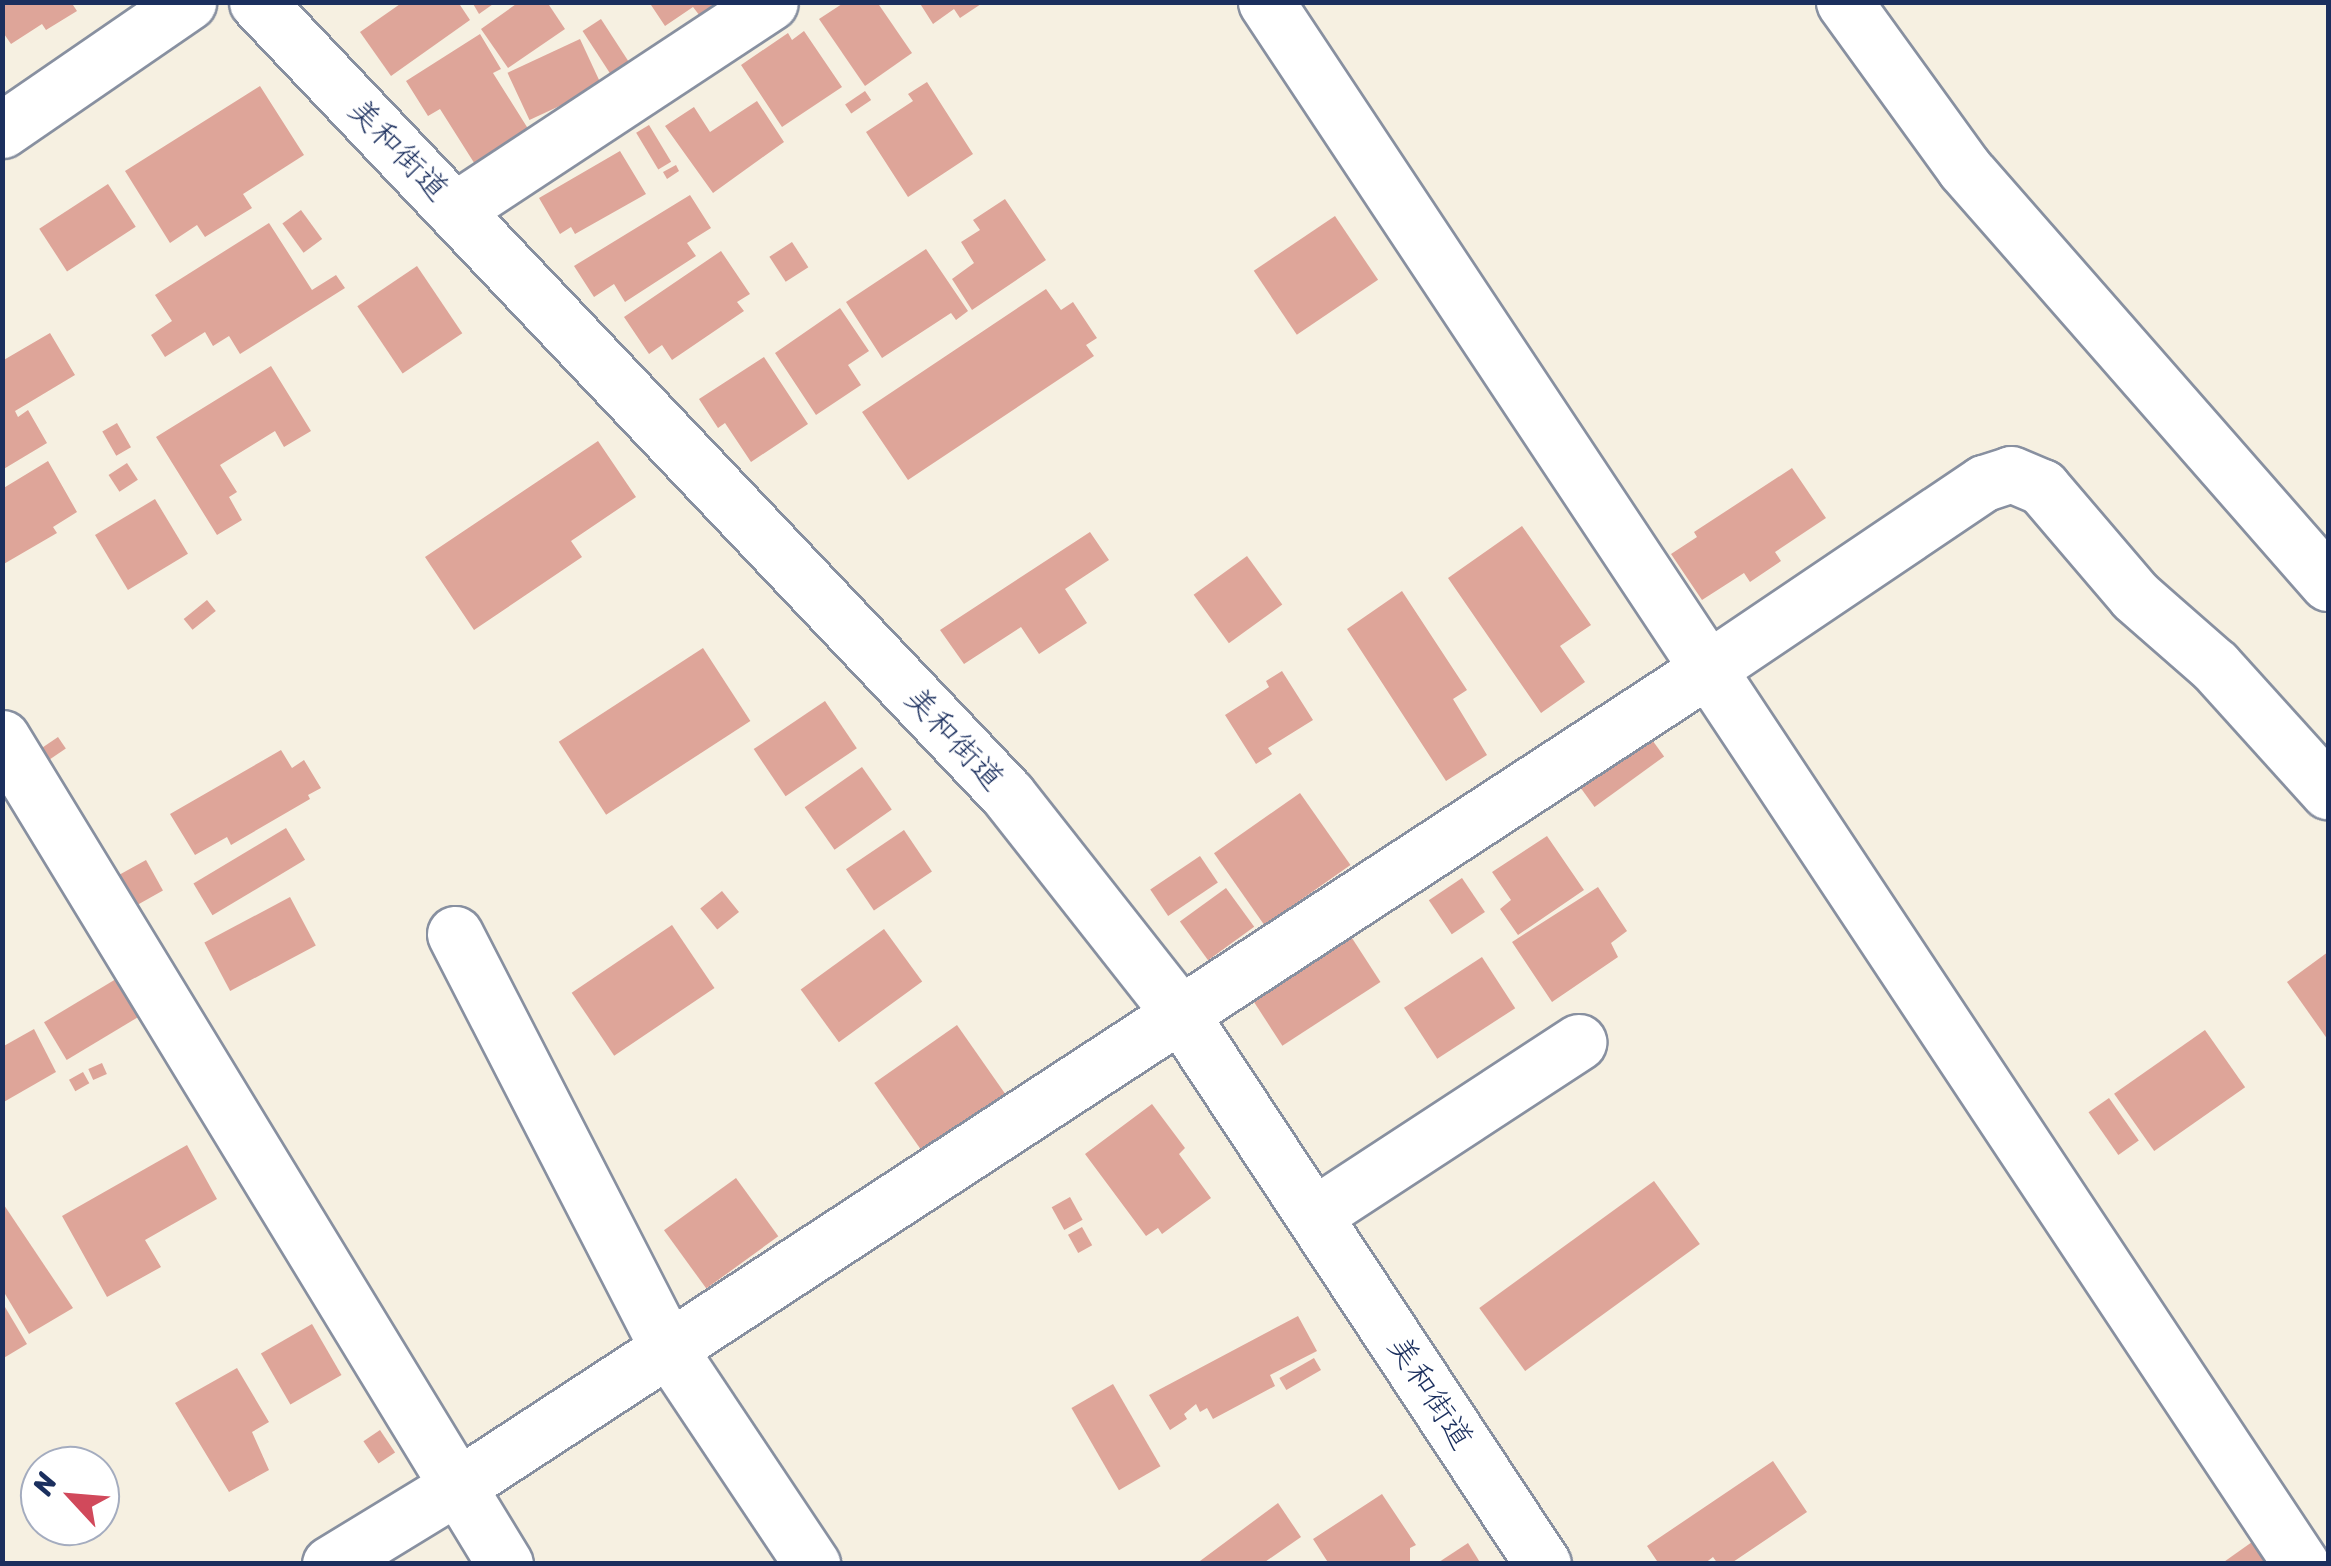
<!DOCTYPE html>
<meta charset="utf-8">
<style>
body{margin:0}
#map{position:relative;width:2331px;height:1566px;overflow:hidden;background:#f6f0e1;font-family:Sriracha,"Klee One",sans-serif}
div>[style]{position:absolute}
.building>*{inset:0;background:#dea599;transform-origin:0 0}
.roads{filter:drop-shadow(2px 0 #8890a0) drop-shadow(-2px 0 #8890a0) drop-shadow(0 2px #8890a0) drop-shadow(0 -2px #8890a0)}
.street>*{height:55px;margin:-27.5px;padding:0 27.5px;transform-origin:27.5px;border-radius:27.5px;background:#fff}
.primary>*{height:55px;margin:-27.5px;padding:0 27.5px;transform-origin:27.5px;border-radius:27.5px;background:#fff}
span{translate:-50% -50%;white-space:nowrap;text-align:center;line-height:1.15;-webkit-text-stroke:8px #fff;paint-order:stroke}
.street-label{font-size:32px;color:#1b2f5e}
.frame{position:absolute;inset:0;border:5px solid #1b2f5e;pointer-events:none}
.north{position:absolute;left:20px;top:1446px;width:100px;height:100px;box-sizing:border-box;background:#fff;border:2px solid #a4acbf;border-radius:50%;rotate:296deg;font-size:28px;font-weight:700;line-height:40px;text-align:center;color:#1b2f5e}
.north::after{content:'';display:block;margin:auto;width:35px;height:45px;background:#d1495b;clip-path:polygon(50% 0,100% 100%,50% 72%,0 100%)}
</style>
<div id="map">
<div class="building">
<i style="clip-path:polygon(2px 2px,77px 2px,73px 5px,77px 11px,46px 30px,42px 24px,11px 44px,2px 31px)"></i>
<i style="clip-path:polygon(403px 2px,458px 2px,470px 20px,391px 76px,360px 32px)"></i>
<i style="clip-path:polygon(472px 2px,496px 2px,479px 14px)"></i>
<i style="clip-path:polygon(519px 2px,547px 2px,565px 29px,508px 68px,481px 29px)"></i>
<i style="clip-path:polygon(649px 2px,729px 2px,703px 20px,693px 7px,665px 26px)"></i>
<i style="clip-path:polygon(845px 2px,877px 2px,912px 53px,865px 86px,819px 19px)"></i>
<i style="clip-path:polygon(919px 2px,984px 2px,960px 18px,954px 9px,933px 24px)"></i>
<i style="left:601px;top:19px;width:56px;height:22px;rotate:57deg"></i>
<i style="clip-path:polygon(804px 31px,842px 87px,782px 127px,741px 65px,788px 33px,792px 40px)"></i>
<i style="clip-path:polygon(480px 34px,501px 69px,493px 73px,532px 135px,478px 169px,440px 109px,428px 116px,406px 81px)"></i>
<i style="left:580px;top:39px;width:52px;height:80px;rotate:65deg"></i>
<i style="clip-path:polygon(927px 82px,973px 154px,908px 197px,866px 132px,913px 101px,908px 94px)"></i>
<i style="clip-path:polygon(260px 86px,304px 155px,243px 194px,252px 208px,205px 237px,197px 225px,170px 243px,125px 171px)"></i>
<i style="left:865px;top:91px;width:11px;height:24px;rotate:56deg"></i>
<i style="clip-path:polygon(757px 101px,784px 142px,713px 193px,665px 126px,694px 107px,710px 132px)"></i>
<i style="left:649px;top:125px;width:43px;height:15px;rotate:59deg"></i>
<i style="clip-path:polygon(620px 151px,646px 194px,575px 234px,571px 227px,560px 234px,539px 198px)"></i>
<i style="clip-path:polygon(676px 165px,679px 171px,667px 179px,663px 172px)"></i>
<i style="left:108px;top:184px;width:51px;height:82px;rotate:57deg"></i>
<i style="clip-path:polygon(690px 195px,711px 228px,687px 243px,696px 256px,625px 302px,614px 284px,594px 297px,574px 266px)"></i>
<i style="clip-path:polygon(1005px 199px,1046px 260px,972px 310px,952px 279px,974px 263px,961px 242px,980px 230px,973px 220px)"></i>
<i style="left:301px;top:210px;width:36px;height:23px;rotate:54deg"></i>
<i style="left:1335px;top:216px;width:77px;height:98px;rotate:56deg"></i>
<i style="clip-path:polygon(269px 223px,312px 290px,336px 275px,345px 288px,240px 354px,229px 336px,213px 346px,205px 332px,165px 357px,151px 335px,172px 321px,155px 295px)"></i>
<i style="left:792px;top:242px;width:30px;height:27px;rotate:57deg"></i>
<i style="clip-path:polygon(926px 249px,968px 311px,956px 320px,951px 313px,882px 358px,846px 302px)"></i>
<i style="clip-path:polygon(721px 251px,750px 294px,737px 302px,744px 311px,672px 360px,662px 345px,649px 354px,624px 317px)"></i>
<i style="left:417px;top:266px;width:81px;height:72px;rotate:56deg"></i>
<i style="clip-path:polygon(1046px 289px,1061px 310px,1073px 302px,1097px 338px,1086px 345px,1094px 356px,908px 480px,862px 412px)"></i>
<i style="clip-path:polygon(840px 308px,869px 351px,848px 365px,861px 385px,816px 415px,775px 353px)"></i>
<i style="clip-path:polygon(50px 333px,75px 375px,15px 411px,18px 417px,28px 410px,47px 443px,2px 470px,2px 361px)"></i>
<i style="clip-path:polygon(764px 357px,808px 424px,751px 462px,725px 423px,718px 428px,699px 399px)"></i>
<i style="clip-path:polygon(271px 366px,311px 431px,284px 447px,275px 431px,220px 465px,237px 492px,229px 497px,242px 520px,217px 535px,156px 437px)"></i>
<i style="left:117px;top:423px;width:28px;height:17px;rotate:60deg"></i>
<i style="clip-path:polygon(598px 441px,636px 497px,571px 541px,582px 557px,474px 630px,425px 557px)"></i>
<i style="clip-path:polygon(48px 461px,77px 512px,53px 527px,57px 533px,2px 565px,2px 489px)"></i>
<i style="left:127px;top:463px;width:20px;height:22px;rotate:57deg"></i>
<i style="clip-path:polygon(1792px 468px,1826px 518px,1775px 552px,1781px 561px,1750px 582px,1744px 573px,1702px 600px,1671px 554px,1697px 537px,1694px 532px)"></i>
<i style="left:155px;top:499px;width:64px;height:70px;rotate:59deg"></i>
<i style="clip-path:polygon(1522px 526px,1591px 625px,1560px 646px,1585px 682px,1541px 713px,1448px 578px)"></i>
<i style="clip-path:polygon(1090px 532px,1109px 560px,1065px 589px,1087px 623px,1039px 654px,1021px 627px,964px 664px,940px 630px)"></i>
<i style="left:1247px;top:556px;width:60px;height:66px;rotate:54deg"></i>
<i style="clip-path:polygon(1402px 591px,1467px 690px,1453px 699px,1487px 755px,1446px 781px,1347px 629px)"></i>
<i style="left:207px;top:600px;width:14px;height:30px;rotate:51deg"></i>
<i style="left:703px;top:648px;width:87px;height:172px;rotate:57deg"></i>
<i style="clip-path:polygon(1282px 671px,1313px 720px,1268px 748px,1272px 754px,1256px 764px,1225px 715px,1269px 687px,1266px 681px)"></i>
<i style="left:825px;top:701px;width:57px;height:86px;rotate:56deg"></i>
<i style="left:58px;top:737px;width:14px;height:20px;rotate:56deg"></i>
<i style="left:1650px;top:737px;width:24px;height:86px;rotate:54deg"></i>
<i style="clip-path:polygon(281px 750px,292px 768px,304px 760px,321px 788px,308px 795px,310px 799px,231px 845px,227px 837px,195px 855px,170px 814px)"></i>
<i style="left:862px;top:767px;width:52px;height:70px;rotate:55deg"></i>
<i style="left:1300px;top:793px;width:88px;height:105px;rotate:55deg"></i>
<i style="left:286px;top:828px;width:37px;height:108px;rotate:59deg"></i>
<i style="left:904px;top:830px;width:50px;height:70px;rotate:56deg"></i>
<i style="clip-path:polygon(1547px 836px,1584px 890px,1518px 935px,1500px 909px,1511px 900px,1492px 872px)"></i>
<i style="left:1200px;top:856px;width:32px;height:60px;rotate:56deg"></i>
<i style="left:146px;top:860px;width:35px;height:31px;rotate:61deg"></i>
<i style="left:1462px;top:878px;width:41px;height:40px;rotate:56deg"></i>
<i style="clip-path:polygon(1598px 887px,1627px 931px,1611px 943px,1618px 957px,1552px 1002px,1512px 942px)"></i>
<i style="left:1226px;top:888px;width:48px;height:57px;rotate:54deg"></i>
<i style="left:722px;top:891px;width:27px;height:28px;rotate:51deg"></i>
<i style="left:290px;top:897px;width:55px;height:97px;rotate:62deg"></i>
<i style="left:672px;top:925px;width:76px;height:121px;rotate:56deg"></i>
<i style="left:884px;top:929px;width:65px;height:103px;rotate:54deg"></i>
<i style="left:1350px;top:935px;width:56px;height:117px;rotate:57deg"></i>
<i style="clip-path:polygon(2328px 952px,2328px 1040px,2287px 982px)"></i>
<i style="left:1482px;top:957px;width:61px;height:93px;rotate:57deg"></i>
<i style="left:116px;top:979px;width:44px;height:84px;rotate:59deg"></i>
<i style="left:957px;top:1025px;width:90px;height:101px;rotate:55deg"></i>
<i style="clip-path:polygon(34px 1029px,56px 1072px,2px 1103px,2px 1047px)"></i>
<i style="left:2205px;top:1030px;width:70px;height:111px;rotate:55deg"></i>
<i style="left:102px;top:1063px;width:12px;height:15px;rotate:66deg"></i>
<i style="left:83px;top:1072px;width:13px;height:16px;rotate:61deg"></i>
<i style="left:2109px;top:1098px;width:52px;height:25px;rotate:55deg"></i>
<i style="clip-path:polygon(1152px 1104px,1185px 1148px,1179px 1154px,1211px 1198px,1162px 1234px,1158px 1228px,1146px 1236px,1085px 1154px)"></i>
<i style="clip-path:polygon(187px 1145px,217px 1199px,145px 1240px,161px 1267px,107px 1297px,62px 1216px)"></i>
<i style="left:736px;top:1178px;width:72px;height:89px;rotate:54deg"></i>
<i style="left:1654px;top:1181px;width:78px;height:216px;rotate:54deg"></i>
<i style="left:1070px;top:1197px;width:26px;height:21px;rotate:61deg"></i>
<i style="clip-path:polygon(2px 1202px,73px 1308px,29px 1334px,2px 1289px)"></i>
<i style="left:1082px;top:1227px;width:21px;height:16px;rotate:61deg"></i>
<i style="clip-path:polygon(2px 1302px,27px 1344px,2px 1359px)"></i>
<i style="clip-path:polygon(1298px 1316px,1317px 1351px,1270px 1375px,1275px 1386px,1213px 1419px,1207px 1408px,1200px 1412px,1196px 1404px,1184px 1414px,1187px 1419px,1170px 1430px,1149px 1395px)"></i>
<i style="left:312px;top:1324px;width:59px;height:59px;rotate:60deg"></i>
<i style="left:1314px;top:1358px;width:14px;height:40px;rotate:60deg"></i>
<i style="clip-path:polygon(237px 1368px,269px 1422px,252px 1432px,269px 1470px,229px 1492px,175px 1403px)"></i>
<i style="left:1113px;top:1384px;width:95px;height:48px;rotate:60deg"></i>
<i style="left:380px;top:1430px;width:27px;height:20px;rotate:56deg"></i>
<i style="clip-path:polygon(1773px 1461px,1807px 1512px,1730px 1564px,1718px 1564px,1713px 1557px,1704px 1564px,1659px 1564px,1647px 1546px)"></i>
<i style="clip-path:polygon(1382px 1494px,1416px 1545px,1410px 1548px,1410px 1561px,1329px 1564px,1313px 1539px)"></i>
<i style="clip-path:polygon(1278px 1503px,1301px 1537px,1262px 1564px,1196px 1564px)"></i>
<i style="clip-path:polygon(2252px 1542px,2268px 1564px,2221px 1564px)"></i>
<i style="clip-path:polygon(1468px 1543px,1481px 1564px,1436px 1564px)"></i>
</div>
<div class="roads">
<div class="street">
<i style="left:1266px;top:2px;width:1874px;rotate:56.47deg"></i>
<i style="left:1844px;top:2px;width:205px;rotate:54.1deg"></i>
<i style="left:1964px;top:168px;width:552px;rotate:48.75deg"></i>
<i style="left:2px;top:130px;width:226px;rotate:-34.5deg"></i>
<i style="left:455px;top:210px;width:377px;rotate:-33.4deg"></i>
<i style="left:2px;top:738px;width:967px;rotate:58.66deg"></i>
<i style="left:455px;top:934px;width:466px;rotate:62.8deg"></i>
<i style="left:668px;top:1348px;width:260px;rotate:56.3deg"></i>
<i style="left:1314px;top:1215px;width:316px;rotate:-33.2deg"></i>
<i style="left:330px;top:1564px;width:150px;rotate:-31.4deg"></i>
<i style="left:458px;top:1486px;width:1493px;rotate:-33.17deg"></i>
<i style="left:1708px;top:669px;width:333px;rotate:-34deg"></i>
<i style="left:1984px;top:483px;width:28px;rotate:-18deg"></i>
<i style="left:2011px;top:474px;width:34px;rotate:23deg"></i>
<i style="left:2042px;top:487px;width:143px;rotate:49.5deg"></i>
<i style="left:2135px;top:596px;width:106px;rotate:41.2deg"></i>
<i style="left:2215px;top:666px;width:169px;rotate:47.9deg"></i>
</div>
<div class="primary">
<i style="left:257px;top:2px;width:1092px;rotate:46.56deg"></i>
<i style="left:1008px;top:795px;width:276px;rotate:51.8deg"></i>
<i style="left:1179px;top:1012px;width:661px;rotate:56.6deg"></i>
</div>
</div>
<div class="street-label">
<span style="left:398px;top:150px;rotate:46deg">美和街道</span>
<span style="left:954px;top:739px;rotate:47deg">美和街道</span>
<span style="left:1430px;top:1393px;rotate:57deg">美和街道</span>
</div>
<div class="frame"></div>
<div class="north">N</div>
</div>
